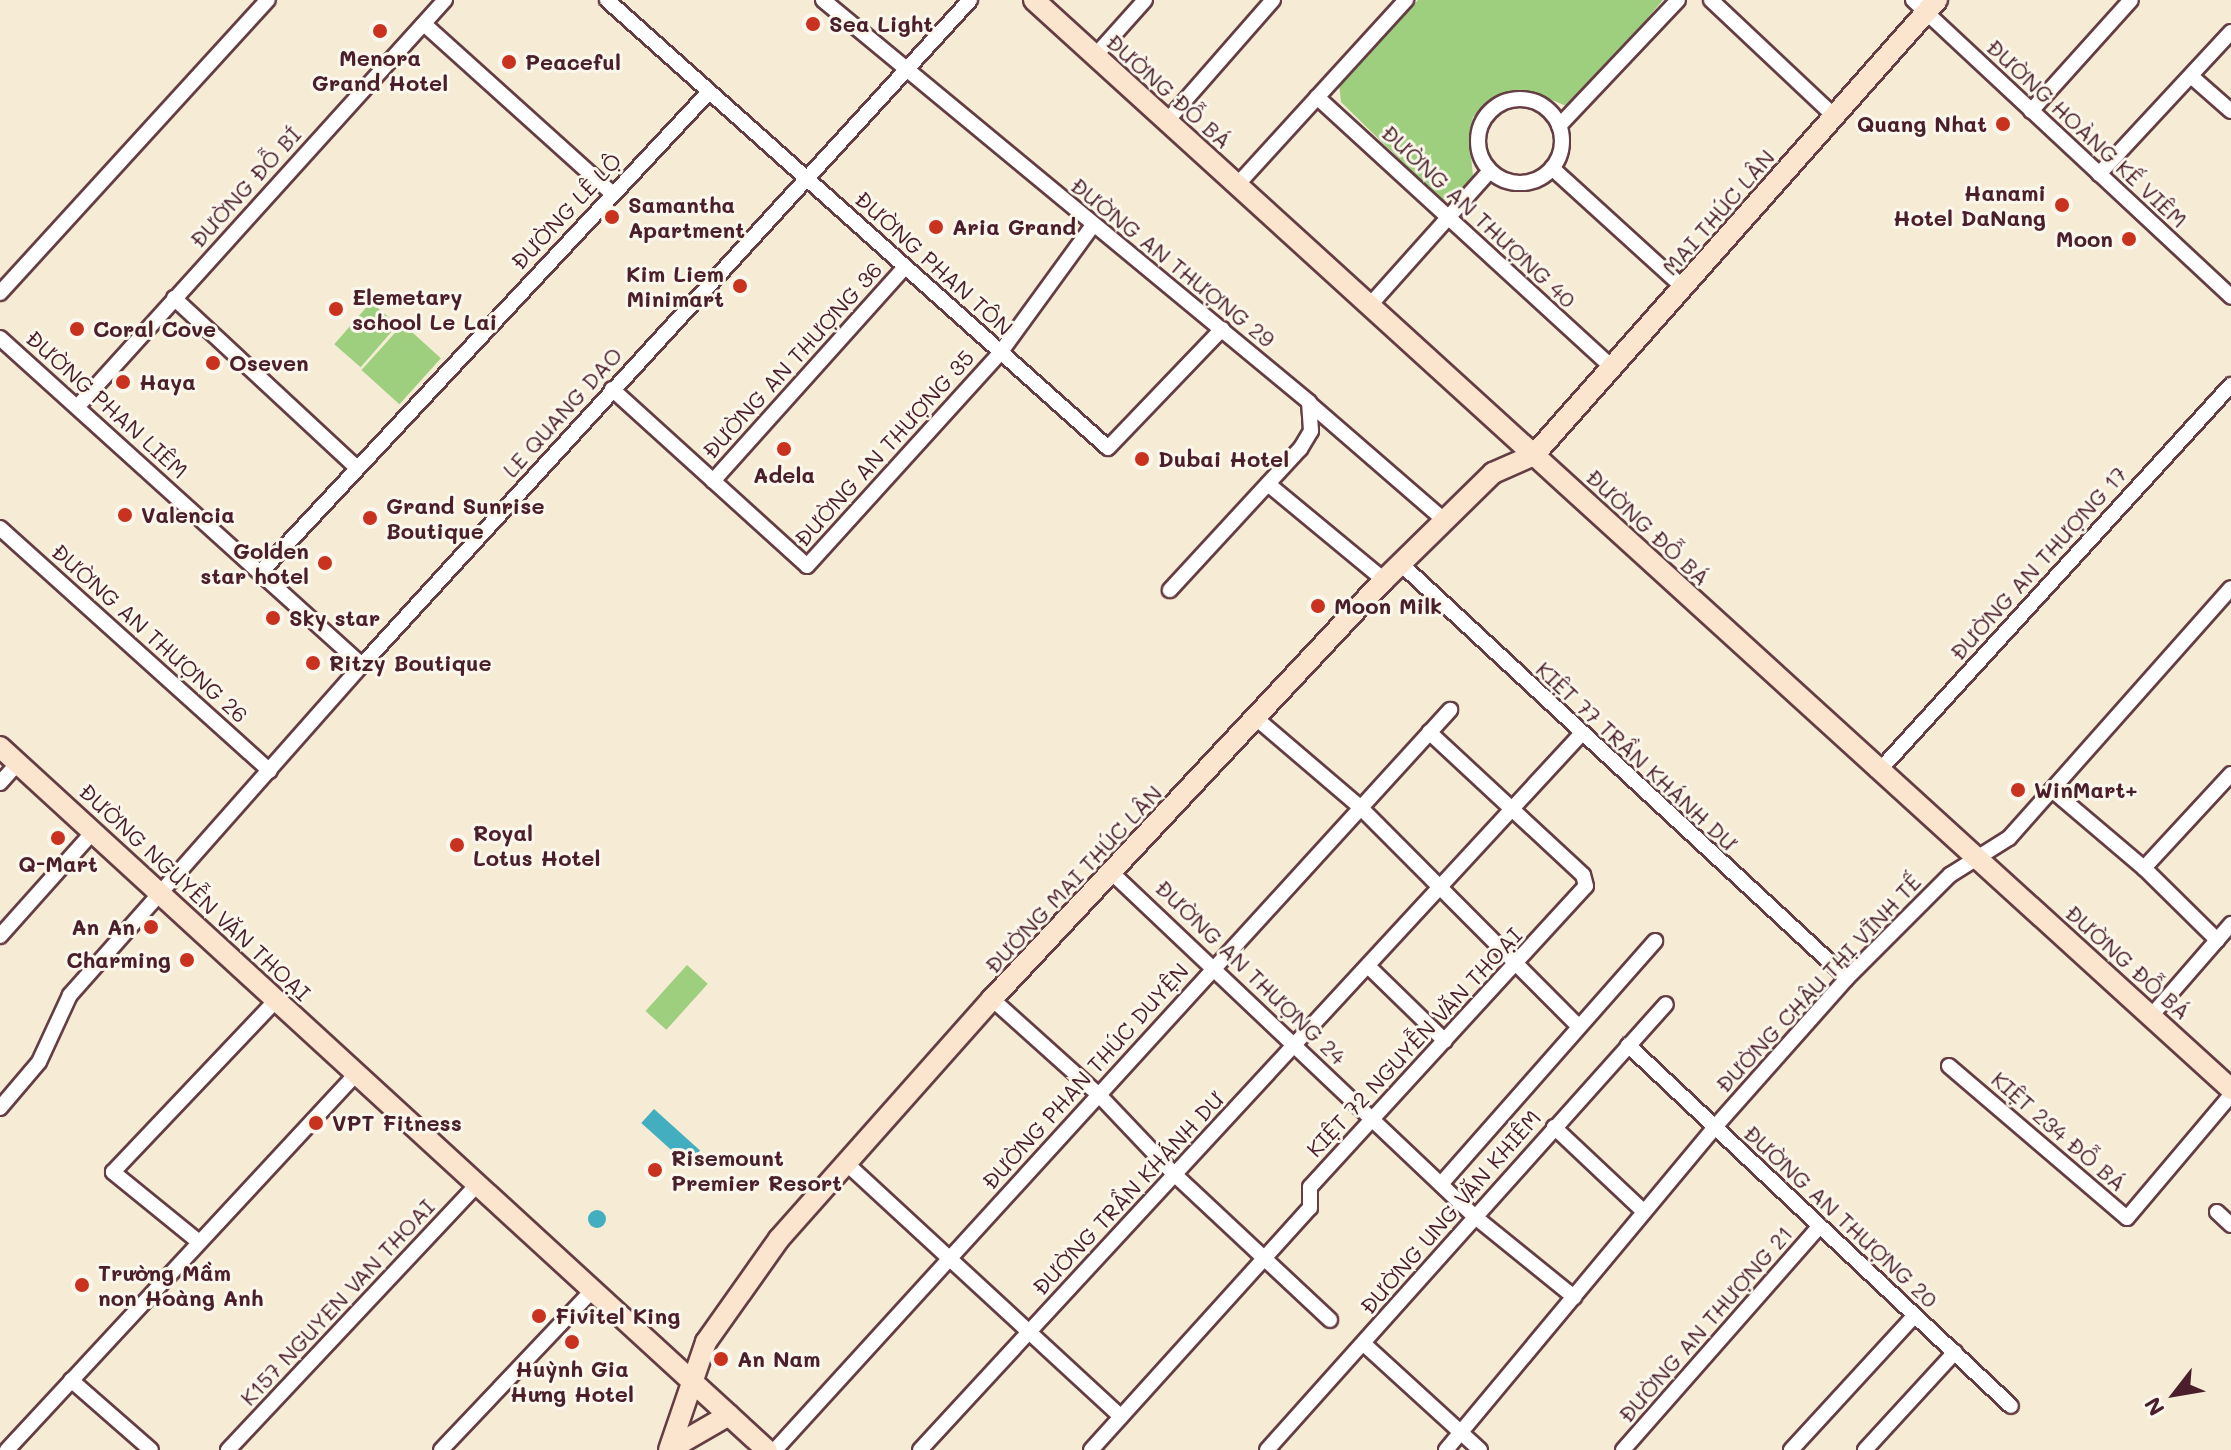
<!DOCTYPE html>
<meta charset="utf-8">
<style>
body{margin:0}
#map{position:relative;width:2231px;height:1450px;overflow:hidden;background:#f6ebd5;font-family:Mali,sans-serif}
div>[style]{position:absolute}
.green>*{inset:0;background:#9ecf7f;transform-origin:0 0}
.water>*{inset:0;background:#42aec0;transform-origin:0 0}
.round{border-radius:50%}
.roads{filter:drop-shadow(2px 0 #643e44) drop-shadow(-2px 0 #643e44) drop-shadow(0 2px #643e44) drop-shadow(0 -2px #643e44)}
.street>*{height:14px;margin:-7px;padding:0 7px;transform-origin:7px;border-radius:7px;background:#fff}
.street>.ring{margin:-7px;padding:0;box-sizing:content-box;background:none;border:14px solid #fff;border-radius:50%}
.secondary>*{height:20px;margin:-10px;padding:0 10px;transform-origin:10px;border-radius:10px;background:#fbe5cf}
.dots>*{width:22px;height:22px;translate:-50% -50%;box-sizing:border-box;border:4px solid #fbf7ec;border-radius:50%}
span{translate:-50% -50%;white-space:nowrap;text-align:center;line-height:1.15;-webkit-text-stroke:6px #fbf7ec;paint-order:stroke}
.poi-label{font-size:22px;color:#4a1f2b;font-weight:700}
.left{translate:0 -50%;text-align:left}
.right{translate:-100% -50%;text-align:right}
.street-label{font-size:22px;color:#4a1f2b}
.north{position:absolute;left:2135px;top:1354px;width:80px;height:80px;-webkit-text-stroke:6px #fbf7ec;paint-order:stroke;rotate:239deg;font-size:22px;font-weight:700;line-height:32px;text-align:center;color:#4a1f2b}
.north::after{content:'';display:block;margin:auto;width:28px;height:36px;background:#4a1f2b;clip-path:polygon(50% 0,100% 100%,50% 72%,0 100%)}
</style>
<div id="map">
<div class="green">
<i style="clip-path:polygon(1418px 0,1663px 0,1571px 108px,1533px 92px,1513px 90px,1490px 101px,1473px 117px,1469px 135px,1473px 176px,1456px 197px,1442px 201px,1341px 102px,1339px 84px)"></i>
<i style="left:371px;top:302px;width:35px;height:56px;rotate:41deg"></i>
<i style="left:403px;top:324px;width:51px;height:62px;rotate:42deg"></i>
<i style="left:687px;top:965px;width:28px;height:62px;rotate:42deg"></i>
</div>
<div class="water">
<i style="left:654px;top:1109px;width:62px;height:19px;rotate:42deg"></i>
<i class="round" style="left:588px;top:1210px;width:18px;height:18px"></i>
</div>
<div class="roads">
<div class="street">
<i style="left:607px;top:0;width:672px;rotate:41.8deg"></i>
<i style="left:1108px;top:448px;width:165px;rotate:-46.2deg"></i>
<i style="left:823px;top:0;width:631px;rotate:39.6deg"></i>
<i style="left:1309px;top:402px;width:29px;rotate:86deg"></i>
<i style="left:1311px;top:431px;width:21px;rotate:121deg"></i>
<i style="left:1300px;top:449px;width:192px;rotate:132.7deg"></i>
<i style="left:1711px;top:0;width:169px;rotate:43.3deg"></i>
<i style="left:1913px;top:0;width:435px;rotate:43deg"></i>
<i style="left:424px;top:24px;width:253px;rotate:42deg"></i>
<i style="left:1095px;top:56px;width:75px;rotate:-48.2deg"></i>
<i style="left:2191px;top:76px;width:53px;rotate:41.2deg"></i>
<i style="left:1317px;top:97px;width:400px;rotate:42.5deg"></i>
<i class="ring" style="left:1478px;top:99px;width:70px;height:70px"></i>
<i style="left:2031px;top:111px;width:149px;rotate:-48deg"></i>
<i style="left:1167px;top:121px;width:161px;rotate:-48.8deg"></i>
<i style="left:1559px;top:126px;width:173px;rotate:-46.6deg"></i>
<i style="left:1552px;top:168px;width:177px;rotate:42.3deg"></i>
<i style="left:2099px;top:174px;width:194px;rotate:-47.1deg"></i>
<i style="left:1237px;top:185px;width:251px;rotate:-47.6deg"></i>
<i style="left:0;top:293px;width:397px;rotate:-47.6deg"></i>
<i style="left:174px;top:298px;width:250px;rotate:42.9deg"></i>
<i style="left:1370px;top:305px;width:180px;rotate:-48.2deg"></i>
<i style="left:0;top:338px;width:488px;rotate:42.1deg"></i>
<i style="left:612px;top:389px;width:263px;rotate:42.2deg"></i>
<i style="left:807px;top:566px;width:287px;rotate:-47.8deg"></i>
<i style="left:1000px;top:353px;width:158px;rotate:-54deg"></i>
<i style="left:1309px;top:403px;width:179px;rotate:40.9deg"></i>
<i style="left:79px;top:405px;width:546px;rotate:-47.9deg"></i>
<i style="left:713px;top:481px;width:286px;rotate:-48.1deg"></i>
<i style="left:1268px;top:484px;width:151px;rotate:39.6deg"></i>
<i style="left:0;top:528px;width:363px;rotate:42deg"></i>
<i style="left:1400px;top:563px;width:610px;rotate:42.87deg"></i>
<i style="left:261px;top:572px;width:655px;rotate:-46.98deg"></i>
<i style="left:1257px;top:719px;width:135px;rotate:40.5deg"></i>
<i style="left:1360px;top:807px;width:309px;rotate:45.1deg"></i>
<i style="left:1878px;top:772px;width:524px;rotate:-47.63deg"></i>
<i style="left:0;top:783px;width:27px;rotate:-48deg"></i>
<i style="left:2052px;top:790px;width:121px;rotate:40.3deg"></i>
<i style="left:2144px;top:868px;width:103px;rotate:44.6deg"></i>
<i style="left:2144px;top:868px;width:128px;rotate:-47.2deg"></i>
<i style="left:1111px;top:872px;width:500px;rotate:43.46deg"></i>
<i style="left:1474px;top:1216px;width:129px;rotate:39deg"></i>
<i style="left:0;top:936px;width:141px;rotate:-48.2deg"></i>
<i style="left:1369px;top:967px;width:106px;rotate:44.2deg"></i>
<i style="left:992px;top:999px;width:144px;rotate:41.9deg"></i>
<i style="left:1099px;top:1095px;width:108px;rotate:46.5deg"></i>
<i style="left:1173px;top:1173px;width:215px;rotate:43.1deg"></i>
<i style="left:2152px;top:1015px;width:121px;rotate:-49deg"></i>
<i style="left:1628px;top:1045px;width:526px;rotate:43.31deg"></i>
<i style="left:1949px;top:1066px;width:234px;rotate:40.5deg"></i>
<i style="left:2127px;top:1218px;width:161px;rotate:-49.8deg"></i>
<i style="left:0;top:1108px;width:60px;rotate:-49.7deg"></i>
<i style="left:39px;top:1062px;width:74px;rotate:-65.2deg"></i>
<i style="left:70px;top:995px;width:441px;rotate:-48.5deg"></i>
<i style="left:362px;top:665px;width:901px;rotate:-47.56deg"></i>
<i style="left:1554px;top:1127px;width:122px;rotate:43.3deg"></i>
<i style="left:846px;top:1163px;width:374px;rotate:42.7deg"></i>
<i style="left:1441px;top:1184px;width:324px;rotate:-48.6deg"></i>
<i style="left:2217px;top:1212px;width:19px;rotate:43deg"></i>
<i style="left:199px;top:1242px;width:111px;rotate:-140.9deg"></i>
<i style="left:113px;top:1172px;width:237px;rotate:-46.5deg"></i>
<i style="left:1364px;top:1344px;width:157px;rotate:42.4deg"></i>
<i style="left:71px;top:1380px;width:106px;rotate:41.2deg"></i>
<i style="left:7px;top:1450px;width:513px;rotate:-47.13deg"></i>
<i style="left:228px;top:1450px;width:364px;rotate:-46.8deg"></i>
<i style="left:441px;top:1450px;width:221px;rotate:-46.5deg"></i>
<i style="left:775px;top:1450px;width:1002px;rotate:-47.63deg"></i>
<i style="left:920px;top:1450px;width:976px;rotate:-47.28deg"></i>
<i style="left:1091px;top:1450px;width:326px;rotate:-47.9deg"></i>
<i style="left:1310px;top:1208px;width:21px;rotate:-90deg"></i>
<i style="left:1310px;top:1187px;width:408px;rotate:-47.5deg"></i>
<i style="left:1586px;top:886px;width:11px;rotate:-105deg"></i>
<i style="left:1583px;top:875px;width:210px;rotate:-137.1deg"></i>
<i style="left:1267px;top:1450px;width:598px;rotate:-48.18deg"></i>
<i style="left:1446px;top:1450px;width:419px;rotate:-50.2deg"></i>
<i style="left:1714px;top:1128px;width:200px;rotate:-48.4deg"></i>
<i style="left:1847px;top:978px;width:146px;rotate:-45deg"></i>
<i style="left:1950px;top:875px;width:70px;rotate:-32.1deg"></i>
<i style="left:2009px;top:838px;width:334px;rotate:-48.4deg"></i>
<i style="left:1623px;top:1450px;width:298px;rotate:-48.7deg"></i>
<i style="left:1791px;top:1450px;width:183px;rotate:-47.4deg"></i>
<i style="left:1865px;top:1450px;width:133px;rotate:-47.4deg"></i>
</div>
<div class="secondary">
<i style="left:1034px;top:0;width:1618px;rotate:42.3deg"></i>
<i style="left:0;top:747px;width:1040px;rotate:42.51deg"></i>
<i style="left:670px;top:1449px;width:68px;rotate:-30deg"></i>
<i style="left:669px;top:1450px;width:114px;rotate:-71.1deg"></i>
<i style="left:706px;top:1342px;width:126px;rotate:-54.7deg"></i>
<i style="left:779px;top:1239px;width:321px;rotate:-48.4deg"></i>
<i style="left:992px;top:999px;width:574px;rotate:-46.91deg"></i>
<i style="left:1384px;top:580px;width:153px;rotate:-44.5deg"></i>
<i style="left:1493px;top:473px;width:45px;rotate:-23.7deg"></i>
<i style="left:1534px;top:455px;width:608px;rotate:-48.47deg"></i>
</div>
</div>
<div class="dots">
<i style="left:813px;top:24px;background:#c8321e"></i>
<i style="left:380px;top:31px;background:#c8321e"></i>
<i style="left:509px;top:62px;background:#c8321e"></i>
<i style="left:2003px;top:124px;background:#c8321e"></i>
<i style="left:2062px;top:205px;background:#c8321e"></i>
<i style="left:612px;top:217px;background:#c8321e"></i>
<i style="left:936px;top:227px;background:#c8321e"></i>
<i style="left:2129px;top:239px;background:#c8321e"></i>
<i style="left:740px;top:286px;background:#c8321e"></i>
<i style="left:336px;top:309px;background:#c8321e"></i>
<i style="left:77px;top:329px;background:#c8321e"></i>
<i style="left:213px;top:363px;background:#c8321e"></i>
<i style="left:123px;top:382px;background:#c8321e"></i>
<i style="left:784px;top:449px;background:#c8321e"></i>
<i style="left:1142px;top:459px;background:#c8321e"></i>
<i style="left:125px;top:515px;background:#c8321e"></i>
<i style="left:370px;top:518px;background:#c8321e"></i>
<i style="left:325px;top:563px;background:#c8321e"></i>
<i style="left:1318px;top:606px;background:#c8321e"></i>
<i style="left:273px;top:618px;background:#c8321e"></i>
<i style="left:313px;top:663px;background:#c8321e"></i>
<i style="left:2018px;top:790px;background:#c8321e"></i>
<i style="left:58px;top:838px;background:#c8321e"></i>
<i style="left:457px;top:845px;background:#c8321e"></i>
<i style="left:151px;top:927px;background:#c8321e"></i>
<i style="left:187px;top:960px;background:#c8321e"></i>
<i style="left:316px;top:1123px;background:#c8321e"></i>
<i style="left:655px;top:1170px;background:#c8321e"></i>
<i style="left:82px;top:1285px;background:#c8321e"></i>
<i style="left:539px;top:1316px;background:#c8321e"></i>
<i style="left:572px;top:1342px;background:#c8321e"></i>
<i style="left:721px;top:1359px;background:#c8321e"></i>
</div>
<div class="poi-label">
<span class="left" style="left:829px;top:24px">Sea Light</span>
<span style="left:380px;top:70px">Menora<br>Grand Hotel</span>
<span class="left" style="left:525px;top:62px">Peaceful</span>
<span class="right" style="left:1987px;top:124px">Quang Nhat</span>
<span class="right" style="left:2046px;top:205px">Hanami<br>Hotel DaNang</span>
<span class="left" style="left:628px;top:217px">Samantha<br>Apartment</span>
<span class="left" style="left:952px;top:227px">Aria Grand</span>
<span class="right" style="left:2113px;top:239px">Moon</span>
<span class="right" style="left:724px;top:286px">Kim Liem<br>Minimart</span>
<span class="left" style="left:352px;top:309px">Elemetary<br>school Le Lai</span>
<span class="left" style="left:93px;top:329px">Coral Cove</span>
<span class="left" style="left:229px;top:363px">Oseven</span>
<span class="left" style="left:139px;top:382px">Haya</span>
<span class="left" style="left:1158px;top:459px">Dubai Hotel</span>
<span style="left:784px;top:475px">Adela</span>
<span class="left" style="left:386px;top:518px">Grand Sunrise<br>Boutique</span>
<span class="left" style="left:141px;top:515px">Valencia</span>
<span class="right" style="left:309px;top:563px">Golden<br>star hotel</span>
<span class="left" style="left:1334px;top:606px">Moon Milk</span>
<span class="left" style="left:289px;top:618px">Sky star</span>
<span class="left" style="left:329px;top:663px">Ritzy Boutique</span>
<span class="left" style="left:2034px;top:790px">WinMart+</span>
<span class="left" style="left:473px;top:845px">Royal<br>Lotus Hotel</span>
<span style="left:58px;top:864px">Q-Mart</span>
<span class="right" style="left:135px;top:927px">An An</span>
<span class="right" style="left:171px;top:960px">Charming</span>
<span class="left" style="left:332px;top:1123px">VPT Fitness</span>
<span class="left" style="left:671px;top:1170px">Risemount<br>Premier Resort</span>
<span class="left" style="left:98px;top:1285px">Trường Mầm<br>non Hoàng Anh</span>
<span class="left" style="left:555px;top:1316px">Fivitel King</span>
<span class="left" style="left:737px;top:1359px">An Nam</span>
<span style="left:572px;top:1381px">Huỳnh Gia<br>Hưng Hotel</span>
</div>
<div class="street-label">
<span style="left:1169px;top:91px;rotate:42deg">ĐƯỜNG ĐỖ BÁ</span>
<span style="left:2087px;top:133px;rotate:43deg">ĐƯỜNG HOÀNG KẾ VIÊM</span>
<span style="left:245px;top:187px;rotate:-48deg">ĐƯỜNG ĐỖ BÍ</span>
<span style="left:566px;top:211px;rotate:-47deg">ĐƯỜNG LÊ LỘ</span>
<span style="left:1718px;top:212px;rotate:-49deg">MAI THÚC LÂN</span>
<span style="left:1479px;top:216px;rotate:43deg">ĐƯỜNG AN THƯỢNG 40</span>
<span style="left:1173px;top:262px;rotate:39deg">ĐƯỜNG AN THƯỢNG 29</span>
<span style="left:934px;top:263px;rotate:42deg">ĐƯỜNG PHAN TÔN</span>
<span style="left:792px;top:360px;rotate:-48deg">ĐƯỜNG AN THƯỢNG 36</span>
<span style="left:107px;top:404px;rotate:42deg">ĐƯỜNG PHAN LIÊM</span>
<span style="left:562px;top:412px;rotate:-48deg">LE QUANG DAO</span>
<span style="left:884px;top:448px;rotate:-48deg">ĐƯỜNG AN THƯỢNG 35</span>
<span style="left:1648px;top:527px;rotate:43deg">ĐƯỜNG ĐỖ BÁ</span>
<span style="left:2038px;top:563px;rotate:-48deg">ĐƯỜNG AN THƯỢNG 17</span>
<span style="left:150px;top:633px;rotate:42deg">ĐƯỜNG AN THƯỢNG 26</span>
<span style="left:1637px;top:756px;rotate:43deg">KIỆT 77 TRẦN KHÁNH DƯ</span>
<span style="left:1073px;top:879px;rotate:-47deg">ĐƯỜNG MAI THÚC LÂN</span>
<span style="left:195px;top:892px;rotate:43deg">ĐƯỜNG NGUYỄN VĂN THOẠI</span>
<span style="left:2128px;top:962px;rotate:42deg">ĐƯỜNG ĐỖ BÁ</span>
<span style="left:1251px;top:972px;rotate:44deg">ĐƯỜNG AN THƯỢNG 24</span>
<span style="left:1818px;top:983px;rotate:-47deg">ĐƯỜNG CHÂU THỊ VĨNH TẾ</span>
<span style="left:1414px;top:1042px;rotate:-47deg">KIỆT 72 NGUYỄN VĂN THOẠI</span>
<span style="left:1085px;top:1076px;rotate:-48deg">ĐƯỜNG PHAN THÚC DUYỆN</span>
<span style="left:2059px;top:1131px;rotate:41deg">KIỆT 234 ĐỖ BÁ</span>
<span style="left:1128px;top:1193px;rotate:-47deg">ĐƯỜNG TRẦN KHÁNH DƯ</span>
<span style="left:1450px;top:1212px;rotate:-49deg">ĐƯỜNG UNG VĂN KHIÊM</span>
<span style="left:1841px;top:1216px;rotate:43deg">ĐƯỜNG AN THƯỢNG 20</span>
<span style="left:337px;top:1302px;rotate:-47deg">K157 NGUYEN VAN THOAI</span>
<span style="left:1705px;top:1324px;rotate:-49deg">ĐƯỜNG AN THƯỢNG 21</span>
</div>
<div class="north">N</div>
</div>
